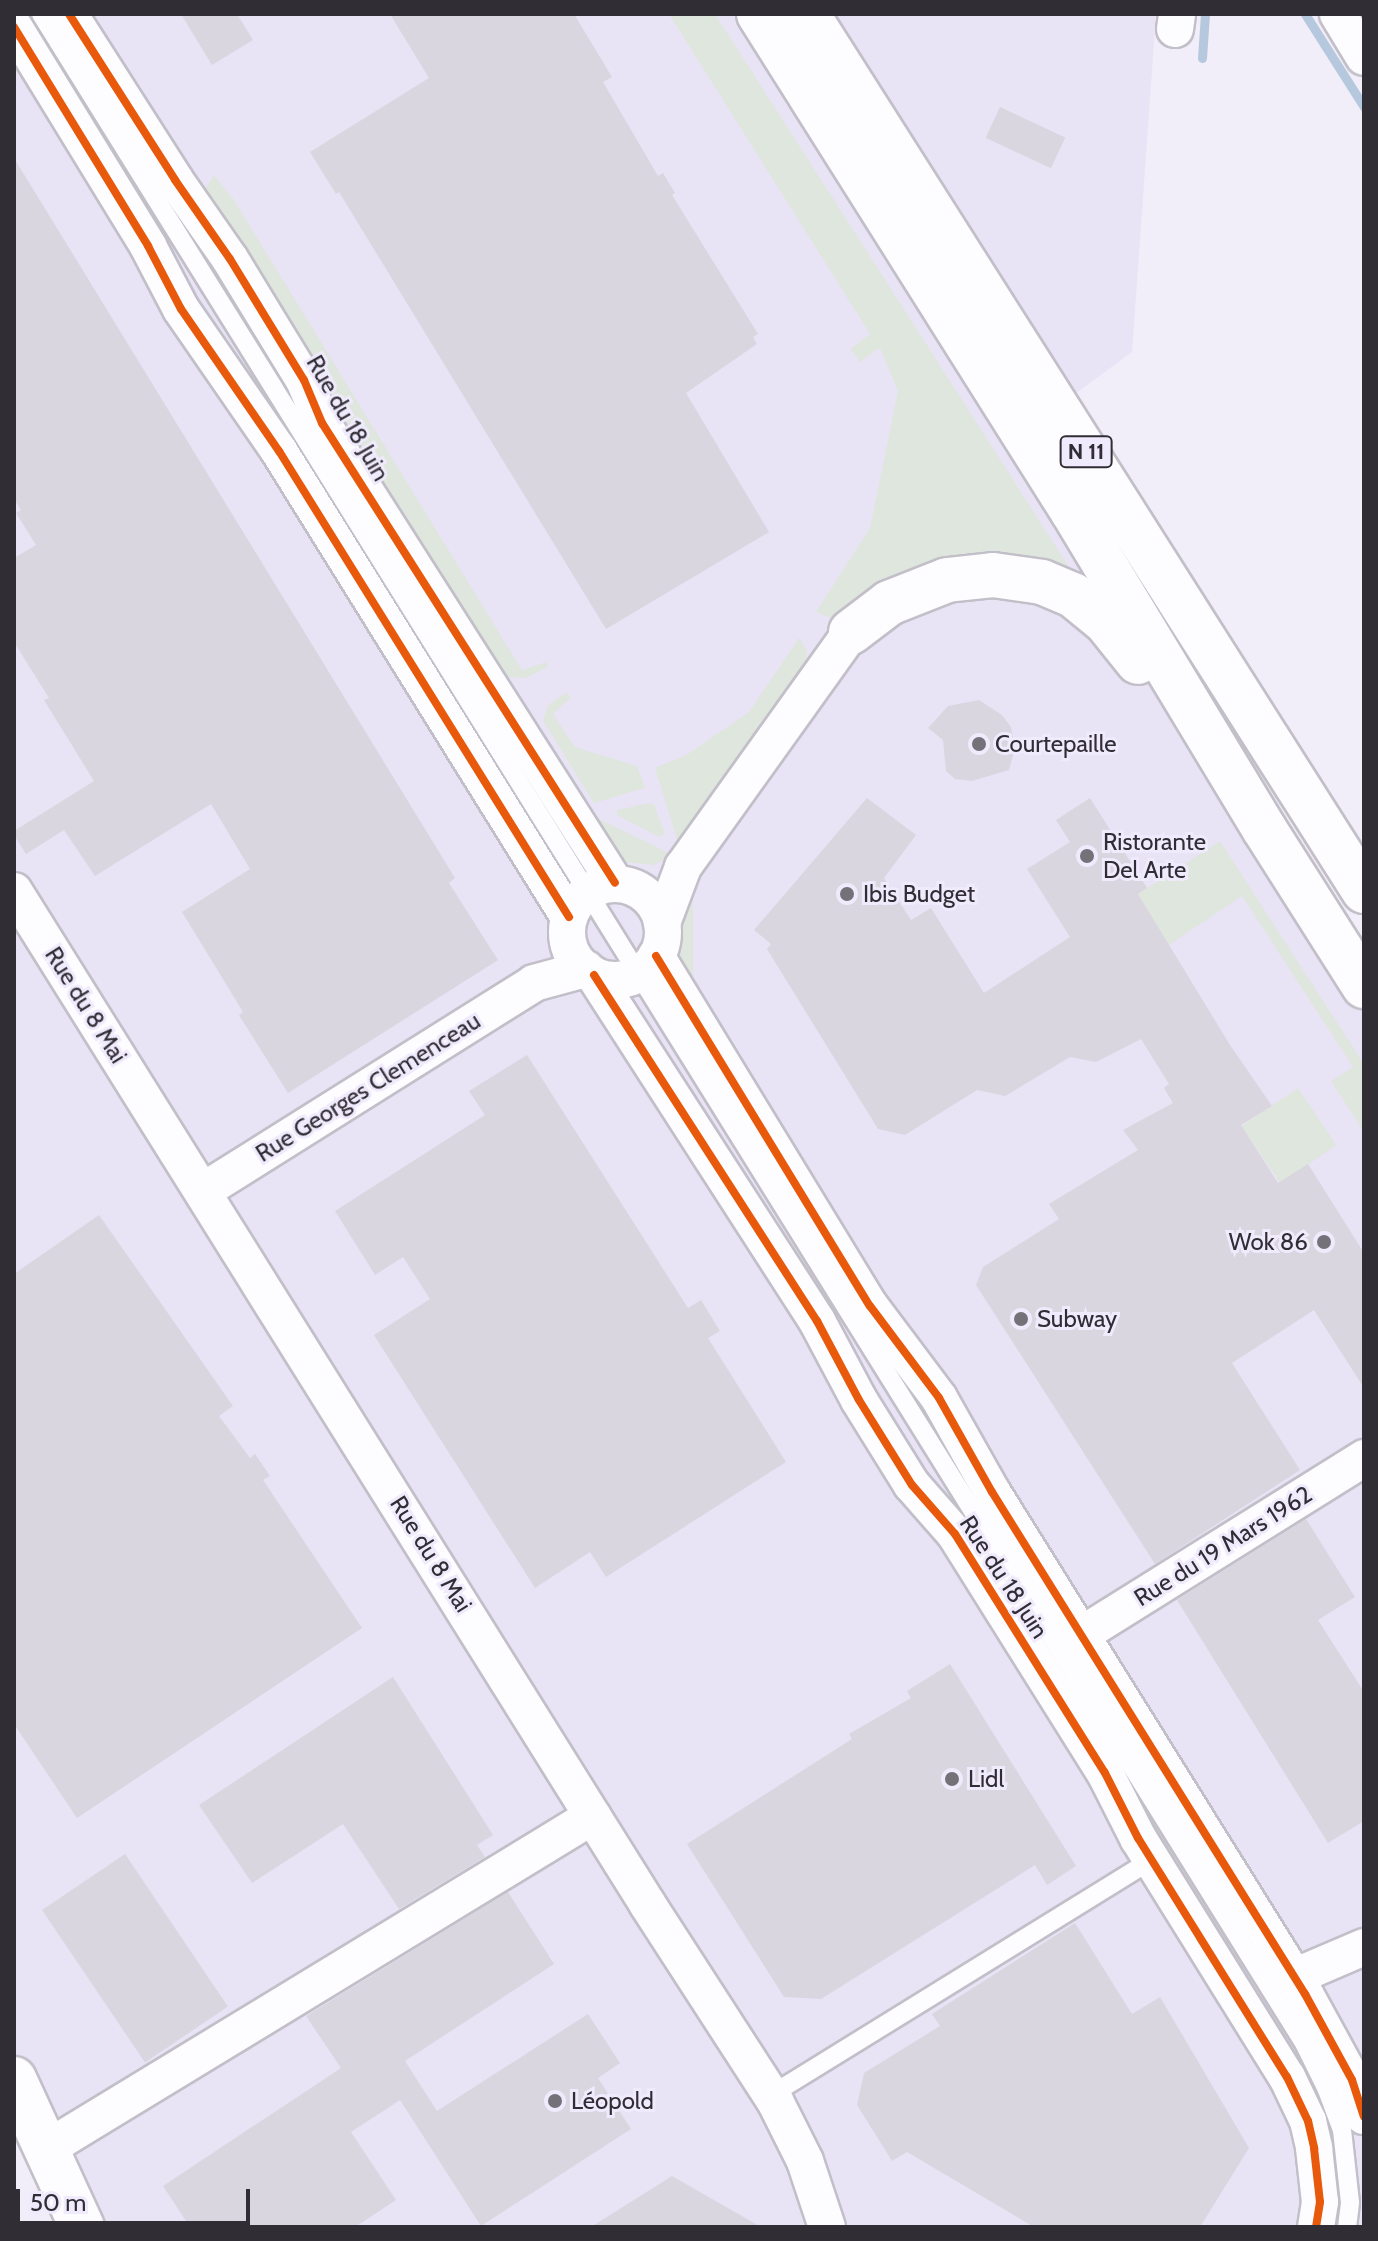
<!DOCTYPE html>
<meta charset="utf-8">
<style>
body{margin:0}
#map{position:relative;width:1378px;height:2241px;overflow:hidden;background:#f1eef9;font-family:Cabin,sans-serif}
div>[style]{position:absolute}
.built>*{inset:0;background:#e9e3f6}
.green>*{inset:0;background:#dfe6dd;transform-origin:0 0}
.stream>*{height:9px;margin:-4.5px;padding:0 4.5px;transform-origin:4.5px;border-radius:4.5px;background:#b6c8dd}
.building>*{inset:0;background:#d9d6df;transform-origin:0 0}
.roads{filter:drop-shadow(2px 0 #c2bfc8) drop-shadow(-2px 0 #c2bfc8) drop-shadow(0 2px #c2bfc8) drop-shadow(0 -2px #c2bfc8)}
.service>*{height:18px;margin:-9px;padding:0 9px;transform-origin:9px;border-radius:9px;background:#fdfcfe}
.minor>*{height:36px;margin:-18px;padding:0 18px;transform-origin:18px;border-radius:18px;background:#fdfcfe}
.minor>.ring{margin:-18px;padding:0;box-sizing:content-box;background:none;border:36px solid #fdfcfe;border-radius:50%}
.tertiary>*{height:44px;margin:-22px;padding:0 22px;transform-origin:22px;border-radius:22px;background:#fdfcfe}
.trunk>*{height:44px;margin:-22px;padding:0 22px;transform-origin:22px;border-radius:22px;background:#fdfcfe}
.cycleway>*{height:8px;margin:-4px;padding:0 4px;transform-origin:4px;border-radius:4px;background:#e8590c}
.dots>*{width:22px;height:22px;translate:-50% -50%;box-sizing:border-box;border:4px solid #f0eafd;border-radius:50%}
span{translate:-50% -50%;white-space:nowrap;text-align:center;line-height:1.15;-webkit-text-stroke:6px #f0eafd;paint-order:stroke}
.shield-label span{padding:2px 6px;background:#f0eafd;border:2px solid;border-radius:6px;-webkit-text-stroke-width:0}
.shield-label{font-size:22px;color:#302d34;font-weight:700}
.street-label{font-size:24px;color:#302d34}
.poi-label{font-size:24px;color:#302d34}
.left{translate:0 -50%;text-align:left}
.right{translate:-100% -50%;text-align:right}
.frame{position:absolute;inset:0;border:16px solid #302d34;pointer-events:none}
.scale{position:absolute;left:16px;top:2189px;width:234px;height:36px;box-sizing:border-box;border:4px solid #302d34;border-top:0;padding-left:10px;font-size:24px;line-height:28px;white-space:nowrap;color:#302d34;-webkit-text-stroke:6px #f0eafd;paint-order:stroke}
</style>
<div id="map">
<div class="built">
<i style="clip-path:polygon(14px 14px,1156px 14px,1132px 352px,1023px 432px,1364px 950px,1364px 2227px,82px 2227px,14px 2079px)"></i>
</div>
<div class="green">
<i style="clip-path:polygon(669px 14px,715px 14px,1085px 592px,1039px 571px,834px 619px,816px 612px,870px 528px,898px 391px,880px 348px,860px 362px,850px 349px,870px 334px)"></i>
<i style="clip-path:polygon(214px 175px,234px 200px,522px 670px,546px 662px,548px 667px,526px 678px,501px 677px,200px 197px)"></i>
<i style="clip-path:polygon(799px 638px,806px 649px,808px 666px,679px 846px,655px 768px,688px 754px,749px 712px)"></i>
<i style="clip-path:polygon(567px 692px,571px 698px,553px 714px,575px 747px,637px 766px,645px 788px,594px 803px,543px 721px,548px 705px)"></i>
<i style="clip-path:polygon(650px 803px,654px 804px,665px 834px,659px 837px,617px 815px,617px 810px)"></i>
<i style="clip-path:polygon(597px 818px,665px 851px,668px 857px,654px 865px,625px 862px,611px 853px,591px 822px)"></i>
<i style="clip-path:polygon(1220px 841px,1364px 1064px,1364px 1132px,1331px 1081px,1353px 1067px,1242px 896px,1169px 945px,1138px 894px)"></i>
<i style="clip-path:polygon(687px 892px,693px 900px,693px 984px,676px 957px,680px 910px)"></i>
<i style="left:1298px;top:1088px;width:69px;height:68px;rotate:56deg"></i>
</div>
<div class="stream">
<i style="left:1305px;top:14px;width:110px;rotate:57.6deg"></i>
<i style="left:1202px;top:58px;width:44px;rotate:-86.1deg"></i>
</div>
<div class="building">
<i style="clip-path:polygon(181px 14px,237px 14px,253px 40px,212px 65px)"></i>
<i style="clip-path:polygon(390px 14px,574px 14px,612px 77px,603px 82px,658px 176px,663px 173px,675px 193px,672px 195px,758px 334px,753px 337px,757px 344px,686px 393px,769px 532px,606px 629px,339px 192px,336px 194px,310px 152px,429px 78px)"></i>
<i style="left:1000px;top:107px;width:72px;height:34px;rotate:25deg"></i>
<i style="clip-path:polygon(14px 158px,455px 878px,449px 883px,498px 960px,288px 1093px,239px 1015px,243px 1012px,182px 912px,250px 869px,211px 804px,95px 876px,64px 830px,26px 854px,14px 835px,14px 831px,94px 781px,44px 700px,49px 698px,14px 642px,14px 558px,36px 545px,16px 513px,21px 510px,14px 499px)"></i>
<i style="clip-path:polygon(979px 700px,1002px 715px,1011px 727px,1015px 749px,1009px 770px,972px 781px,955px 779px,946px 771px,943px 740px,928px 728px,948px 706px)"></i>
<i style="clip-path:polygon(867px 798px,916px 835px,884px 878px,911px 920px,931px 908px,984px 993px,1070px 937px,1027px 869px,1070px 842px,1056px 820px,1090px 798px,1147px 888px,1138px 894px,1230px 1045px,1272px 1106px,1241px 1125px,1278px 1183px,1308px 1164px,1364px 1253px,1364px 1388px,1314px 1310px,1232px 1363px,1300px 1470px,1155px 1564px,976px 1285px,983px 1267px,1059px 1219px,1049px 1204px,1138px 1150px,1123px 1130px,1173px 1103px,1164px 1088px,1169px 1084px,1141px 1039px,1096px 1062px,1070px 1057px,1005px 1096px,977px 1090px,905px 1135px,878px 1129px,767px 949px,771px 944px,754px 930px)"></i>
<i style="clip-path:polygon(527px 1055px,688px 1308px,701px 1300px,720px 1331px,708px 1338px,786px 1462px,606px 1577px,590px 1552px,535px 1588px,374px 1335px,430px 1299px,403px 1257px,375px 1275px,335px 1211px,485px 1115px,469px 1091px)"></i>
<i style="clip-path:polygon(99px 1215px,233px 1406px,219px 1416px,250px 1458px,255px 1454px,270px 1476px,263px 1480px,362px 1628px,77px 1818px,14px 1724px,14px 1274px)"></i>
<i style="clip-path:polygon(1306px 1519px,1355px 1597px,1318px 1620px,1364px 1692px,1364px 1821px,1328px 1843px,1177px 1600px)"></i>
<i style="clip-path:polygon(950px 1664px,1076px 1866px,1047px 1885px,1035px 1865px,821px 1999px,784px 1997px,687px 1844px,852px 1739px,849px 1734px,911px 1698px,907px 1691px)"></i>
<i style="clip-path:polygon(393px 1677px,493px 1835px,477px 1845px,485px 1857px,399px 1909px,343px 1824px,252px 1883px,199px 1805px)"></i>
<i style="left:125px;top:1854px;width:184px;height:100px;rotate:56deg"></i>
<i style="clip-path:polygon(508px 1892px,554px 1964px,405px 2061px,437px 2111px,588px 2014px,620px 2063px,598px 2078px,631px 2129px,481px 2226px,400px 2100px,351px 2132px,396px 2200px,355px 2227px,190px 2227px,163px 2186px,341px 2068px,306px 2016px)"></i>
<i style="clip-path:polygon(1075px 1923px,1132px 2014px,1160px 1997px,1249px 2148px,1200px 2227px,1034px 2227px,907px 2152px,892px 2161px,857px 2105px,864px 2073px,940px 2026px,932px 2014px)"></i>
<i style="clip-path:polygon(672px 2176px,761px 2227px,591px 2227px)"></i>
</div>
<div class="roads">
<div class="service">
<i style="left:41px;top:14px;width:2392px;rotate:58.1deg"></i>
<i style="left:1305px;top:2045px;width:50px;rotate:63.9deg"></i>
<i style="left:1327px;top:2090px;width:43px;rotate:69.4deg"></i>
<i style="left:1342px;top:2130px;width:73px;rotate:83.7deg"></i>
<i style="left:1350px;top:2203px;width:24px;rotate:97deg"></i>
<i style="left:771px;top:2095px;width:453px;rotate:-31.7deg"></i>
</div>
<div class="minor">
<i style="left:69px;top:14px;width:197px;rotate:57.4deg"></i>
<i style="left:175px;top:180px;width:96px;rotate:55.2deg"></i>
<i style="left:230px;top:259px;width:142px;rotate:58.6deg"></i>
<i style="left:304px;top:380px;width:47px;rotate:67.3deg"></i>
<i style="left:322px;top:423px;width:545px;rotate:57.5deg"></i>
<i style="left:1338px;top:14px;width:50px;rotate:58.8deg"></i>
<i style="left:14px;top:27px;width:257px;rotate:58.5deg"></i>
<i style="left:148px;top:246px;width:71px;rotate:62.4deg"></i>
<i style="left:181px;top:309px;width:173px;rotate:55.4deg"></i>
<i style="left:279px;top:451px;width:549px;rotate:58.11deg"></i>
<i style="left:1175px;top:29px;width:15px;rotate:-82deg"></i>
<i class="ring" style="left:567px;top:884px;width:60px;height:60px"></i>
<i style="left:14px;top:891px;width:1196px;rotate:57.98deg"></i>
<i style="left:648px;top:1905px;width:234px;rotate:57.1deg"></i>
<i style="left:775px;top:2101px;width:67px;rotate:63.4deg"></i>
<i style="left:805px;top:2161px;width:70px;rotate:71.6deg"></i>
<i style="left:662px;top:923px;width:60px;rotate:-69.4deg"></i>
<i style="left:683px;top:867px;width:289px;rotate:-54.4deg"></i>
<i style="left:656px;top:956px;width:410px;rotate:58.6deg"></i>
<i style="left:870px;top:1306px;width:115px;rotate:53.1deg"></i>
<i style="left:939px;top:1398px;width:108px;rotate:60.6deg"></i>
<i style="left:992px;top:1492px;width:592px;rotate:58.06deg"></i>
<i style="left:1305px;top:1994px;width:98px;rotate:61.3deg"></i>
<i style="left:1352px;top:2080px;width:38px;rotate:72deg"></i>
<i style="left:594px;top:975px;width:412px;rotate:57.2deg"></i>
<i style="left:817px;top:1321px;width:89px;rotate:62deg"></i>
<i style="left:859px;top:1400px;width:100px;rotate:58.1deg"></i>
<i style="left:912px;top:1485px;width:65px;rotate:48.7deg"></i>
<i style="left:955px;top:1534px;width:282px;rotate:57.9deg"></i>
<i style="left:1105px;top:1773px;width:73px;rotate:63.1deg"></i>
<i style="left:1138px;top:1838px;width:282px;rotate:58.1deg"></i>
<i style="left:1287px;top:2077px;width:49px;rotate:64.5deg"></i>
<i style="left:1308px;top:2121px;width:28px;rotate:77deg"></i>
<i style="left:1314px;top:2148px;width:54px;rotate:83.7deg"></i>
<i style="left:1320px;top:2202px;width:25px;rotate:99deg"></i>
<i style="left:203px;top:1191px;width:391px;rotate:-32.1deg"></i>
<i style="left:534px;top:983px;width:54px;rotate:-15.1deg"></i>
<i style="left:1081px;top:1635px;width:334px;rotate:-32deg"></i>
<i style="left:1294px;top:1977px;width:76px;rotate:-23.2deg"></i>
<i style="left:46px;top:2149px;width:640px;rotate:-31.33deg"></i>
</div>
<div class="tertiary">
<i style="left:14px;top:2079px;width:163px;rotate:65.3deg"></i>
</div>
<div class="trunk">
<i style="left:759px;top:14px;width:589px;rotate:57.77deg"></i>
<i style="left:1073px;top:512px;width:371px;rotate:58.9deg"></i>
<i style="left:1265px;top:830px;width:185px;rotate:57.6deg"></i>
<i style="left:807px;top:14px;width:1039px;rotate:57.58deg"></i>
<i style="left:851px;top:632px;width:48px;rotate:-37.3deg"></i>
<i style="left:889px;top:603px;width:62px;rotate:-21.6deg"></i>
<i style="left:947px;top:580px;width:46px;rotate:-6.2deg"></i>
<i style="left:993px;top:575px;width:49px;rotate:8.1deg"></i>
<i style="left:1042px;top:582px;width:34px;rotate:23deg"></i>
<i style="left:1073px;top:595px;width:43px;rotate:39.3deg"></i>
<i style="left:1106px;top:622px;width:51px;rotate:51.3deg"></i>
</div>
</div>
<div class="cycleway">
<i style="left:69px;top:14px;width:197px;rotate:57.4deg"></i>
<i style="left:175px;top:180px;width:96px;rotate:55.2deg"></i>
<i style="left:230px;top:259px;width:142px;rotate:58.6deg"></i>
<i style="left:304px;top:380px;width:47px;rotate:67.3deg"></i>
<i style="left:322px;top:423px;width:545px;rotate:57.5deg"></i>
<i style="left:14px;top:27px;width:257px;rotate:58.5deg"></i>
<i style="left:148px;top:246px;width:71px;rotate:62.4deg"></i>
<i style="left:181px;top:309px;width:173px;rotate:55.4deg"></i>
<i style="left:279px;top:451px;width:549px;rotate:58.11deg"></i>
<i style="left:656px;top:956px;width:410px;rotate:58.6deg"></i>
<i style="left:870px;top:1306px;width:115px;rotate:53.1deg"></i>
<i style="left:939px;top:1398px;width:108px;rotate:60.6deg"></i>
<i style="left:992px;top:1492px;width:592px;rotate:58.06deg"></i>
<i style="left:1305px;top:1994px;width:98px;rotate:61.3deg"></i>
<i style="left:1352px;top:2080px;width:38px;rotate:72deg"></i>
<i style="left:594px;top:975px;width:412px;rotate:57.2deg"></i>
<i style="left:817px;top:1321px;width:89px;rotate:62deg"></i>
<i style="left:859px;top:1400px;width:100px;rotate:58.1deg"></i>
<i style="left:912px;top:1485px;width:65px;rotate:48.7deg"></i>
<i style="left:955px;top:1534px;width:282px;rotate:57.9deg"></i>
<i style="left:1105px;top:1773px;width:73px;rotate:63.1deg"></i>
<i style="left:1138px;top:1838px;width:282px;rotate:58.1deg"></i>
<i style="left:1287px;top:2077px;width:49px;rotate:64.5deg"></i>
<i style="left:1308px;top:2121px;width:28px;rotate:77deg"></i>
<i style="left:1314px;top:2148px;width:54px;rotate:83.7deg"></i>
<i style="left:1320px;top:2202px;width:25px;rotate:99deg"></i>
</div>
<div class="dots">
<i style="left:979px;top:744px;background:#747179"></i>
<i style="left:1087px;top:856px;background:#747179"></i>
<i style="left:847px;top:894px;background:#747179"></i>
<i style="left:1324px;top:1242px;background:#747179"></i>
<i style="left:1021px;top:1319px;background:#747179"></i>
<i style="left:952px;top:1779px;background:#747179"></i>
<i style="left:555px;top:2101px;background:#747179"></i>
</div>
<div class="shield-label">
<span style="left:1086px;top:452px">N 11</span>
</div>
<div class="street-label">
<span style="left:348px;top:418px;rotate:60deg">Rue du 18 Juin</span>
<span style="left:86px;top:1005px;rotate:58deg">Rue du 8 Mai</span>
<span style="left:368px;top:1087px;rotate:-32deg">Rue Georges Clemenceau</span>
<span style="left:1223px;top:1546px;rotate:-32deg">Rue du 19 Mars 1962</span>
<span style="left:431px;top:1554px;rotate:58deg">Rue du 8 Mai</span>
<span style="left:1004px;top:1577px;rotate:57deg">Rue du 18 Juin</span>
</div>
<div class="poi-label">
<span class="left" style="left:995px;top:744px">Courtepaille</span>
<span class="left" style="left:1103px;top:856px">Ristorante<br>Del Arte</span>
<span class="left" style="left:863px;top:894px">Ibis Budget</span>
<span class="right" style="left:1308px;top:1242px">Wok 86</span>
<span class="left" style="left:1037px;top:1319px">Subway</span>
<span class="left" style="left:968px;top:1779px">Lidl</span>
<span class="left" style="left:571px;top:2101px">Léopold</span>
</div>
<div class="frame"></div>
<div class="scale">50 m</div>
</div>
